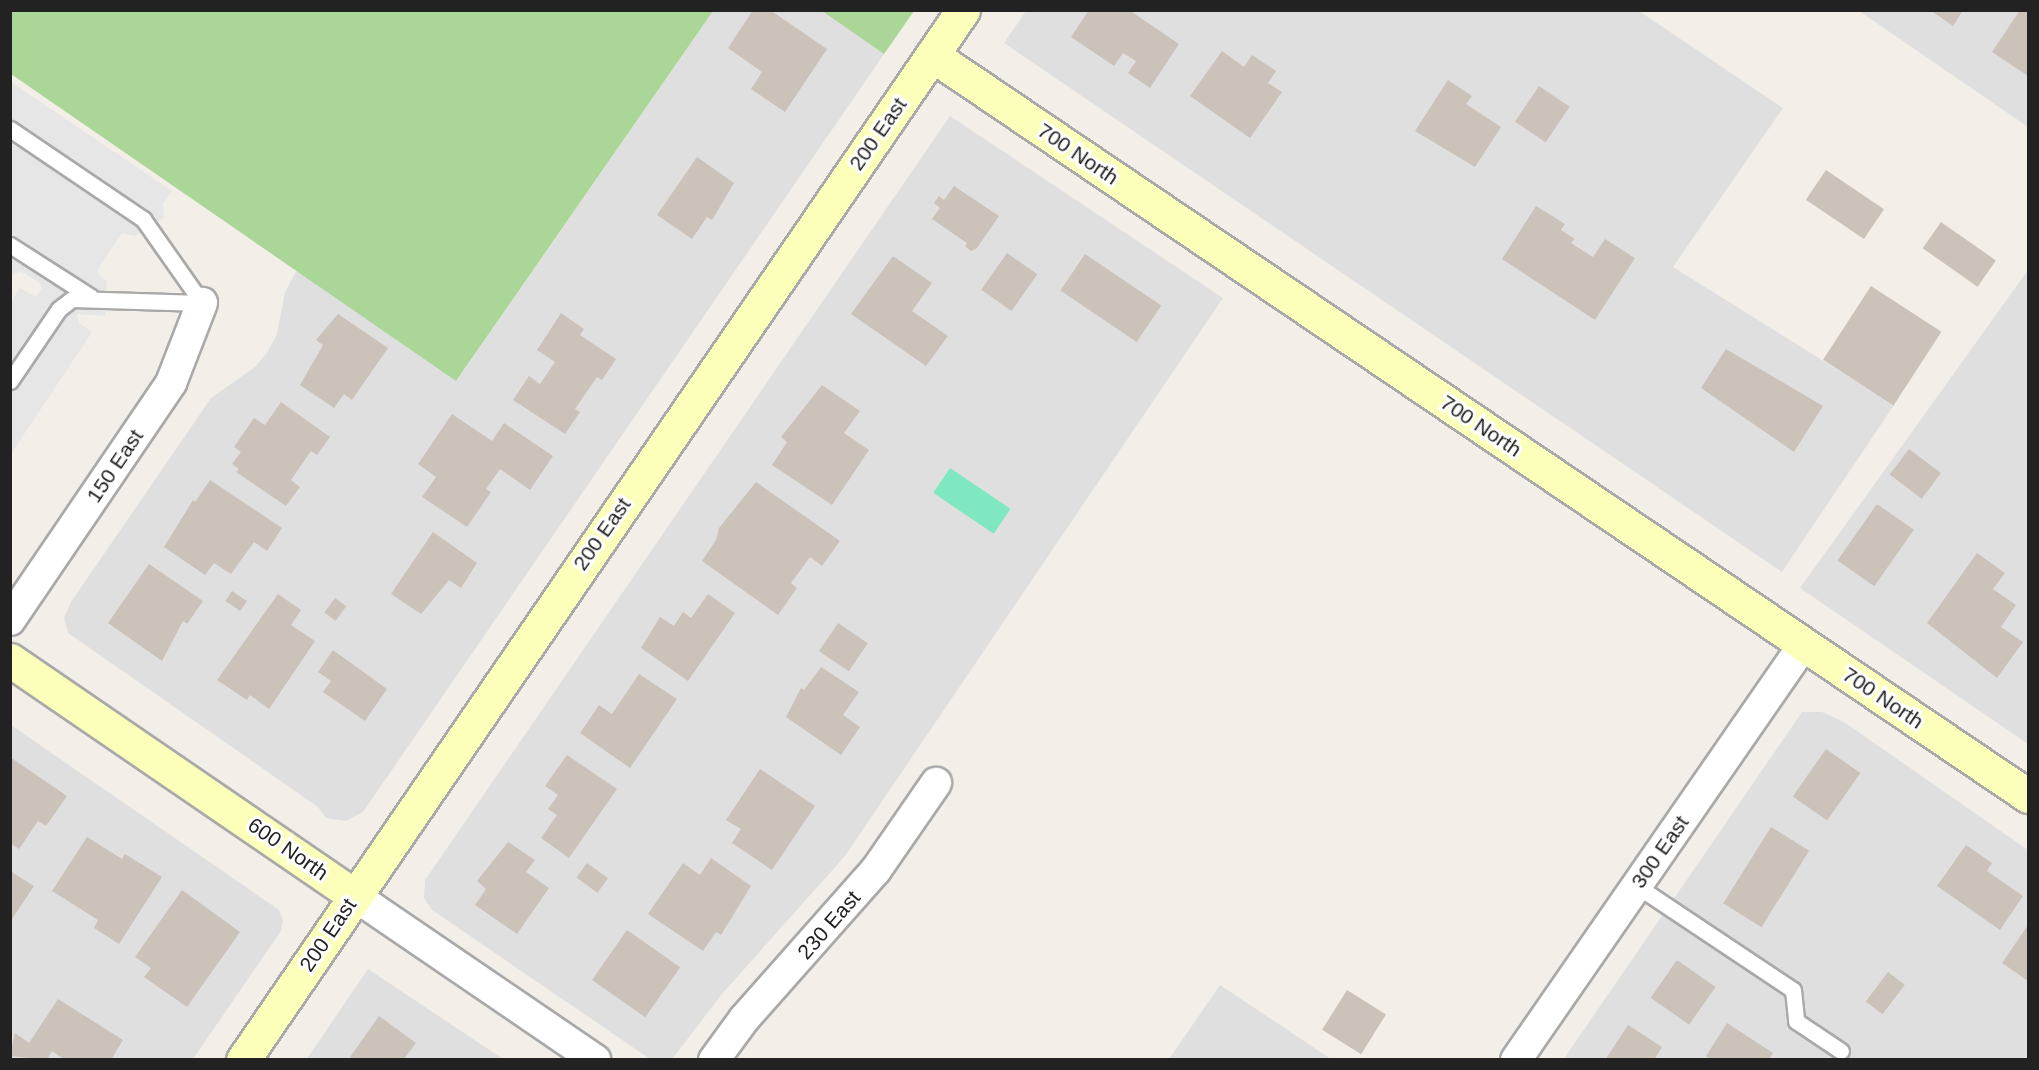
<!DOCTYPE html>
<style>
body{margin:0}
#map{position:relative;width:2039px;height:1070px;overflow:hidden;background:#f3efe8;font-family:Helvetica,sans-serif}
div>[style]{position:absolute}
.residential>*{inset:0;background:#e0dfdf}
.forest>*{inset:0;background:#aad698}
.pitch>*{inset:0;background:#7fe8c0;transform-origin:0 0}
.parking>*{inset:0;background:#e6e6e6}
.building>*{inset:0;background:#cbc2ba;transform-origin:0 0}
.roads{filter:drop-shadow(2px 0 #a9a9a9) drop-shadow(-2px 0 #a9a9a9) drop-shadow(0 2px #a9a9a9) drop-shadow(0 -2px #a9a9a9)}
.lane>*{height:15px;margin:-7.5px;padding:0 7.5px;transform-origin:7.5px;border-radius:7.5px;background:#fff}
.street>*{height:30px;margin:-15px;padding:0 15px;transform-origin:15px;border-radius:15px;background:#fff}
.secondary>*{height:33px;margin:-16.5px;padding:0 16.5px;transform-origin:16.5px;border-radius:16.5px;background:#fbffb9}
span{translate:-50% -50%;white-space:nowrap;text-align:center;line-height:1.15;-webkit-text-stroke:6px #fff;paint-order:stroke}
.street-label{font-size:21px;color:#222}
.frame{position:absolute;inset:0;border:12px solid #222;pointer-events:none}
</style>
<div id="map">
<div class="residential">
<i style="clip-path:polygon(713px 11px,822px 11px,884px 54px,363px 812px,346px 821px,326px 818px,318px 807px,68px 633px,64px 618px,71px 602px,211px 398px,255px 367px,267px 353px,277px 334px,285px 292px,297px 270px,457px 380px)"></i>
<i style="clip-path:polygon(1026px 11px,1639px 11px,1783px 108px,1673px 267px,1894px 405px,1782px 572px,1004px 43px)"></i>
<i style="clip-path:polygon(1859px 11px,2028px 11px,2028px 127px)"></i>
<i style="clip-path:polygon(950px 116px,1223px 298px,845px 856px,722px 994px,673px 1058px,650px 1059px,432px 910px,424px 898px,425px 880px)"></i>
<i style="clip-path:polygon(2028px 270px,2028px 744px,1800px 588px)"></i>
<i style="clip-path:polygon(1802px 712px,1822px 712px,1844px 722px,2028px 850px,2028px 1059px,1563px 1060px)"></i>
<i style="clip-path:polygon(11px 725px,279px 910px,283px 921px,281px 931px,193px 1059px,11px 1060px)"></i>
<i style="clip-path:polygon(368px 969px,503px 1059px,306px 1060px)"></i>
<i style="clip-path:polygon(1220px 985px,1331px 1059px,1169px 1059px)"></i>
</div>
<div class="forest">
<i style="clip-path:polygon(11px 10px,713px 10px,713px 11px,456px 381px,11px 74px)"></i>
<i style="clip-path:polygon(822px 11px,914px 11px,884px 54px)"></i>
</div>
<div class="pitch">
<i style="left:950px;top:468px;width:73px;height:30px;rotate:34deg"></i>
</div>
<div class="parking">
<i style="clip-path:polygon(11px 82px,172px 191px,163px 204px,164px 218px,135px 236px,122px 233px,101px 264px,97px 273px,107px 282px,105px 316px,77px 314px,79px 323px,92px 332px,11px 454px,11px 301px,20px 288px,36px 297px,42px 289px,40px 283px,21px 271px,11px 276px)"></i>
</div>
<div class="building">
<i style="clip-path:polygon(753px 10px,770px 10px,827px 49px,785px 112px,751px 89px,762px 72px,728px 48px)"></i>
<i style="clip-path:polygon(1089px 10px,1129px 10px,1179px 44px,1150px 88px,1128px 73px,1136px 61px,1123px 53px,1114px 66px,1071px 37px)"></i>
<i style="clip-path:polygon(1930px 10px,1963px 10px,1953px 26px)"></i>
<i style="clip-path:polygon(2020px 10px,2028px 10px,2028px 76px,1992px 52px)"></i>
<i style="clip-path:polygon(1222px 51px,1244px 67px,1252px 55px,1276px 71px,1268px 83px,1282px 92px,1250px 138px,1190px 96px)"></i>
<i style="clip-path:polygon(1448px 80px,1472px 96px,1466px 104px,1501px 127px,1475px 167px,1415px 131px)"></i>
<i style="left:1539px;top:86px;width:37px;height:43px;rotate:34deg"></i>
<i style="clip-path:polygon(697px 157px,734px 183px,712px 220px,707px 217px,692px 239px,657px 215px)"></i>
<i style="left:1826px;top:170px;width:70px;height:36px;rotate:34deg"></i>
<i style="clip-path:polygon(954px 186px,999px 216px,977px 248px,971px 251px,965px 246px,967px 243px,932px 219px,940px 208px,934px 203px,939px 196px,944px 200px)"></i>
<i style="clip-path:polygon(1536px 206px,1565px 224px,1561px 230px,1575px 239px,1571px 243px,1593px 257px,1605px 239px,1635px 258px,1595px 320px,1502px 259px)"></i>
<i style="left:1941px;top:222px;width:67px;height:32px;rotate:35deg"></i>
<i style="left:1007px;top:253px;width:37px;height:45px;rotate:35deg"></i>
<i style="left:1085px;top:254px;width:92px;height:44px;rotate:34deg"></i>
<i style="clip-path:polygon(893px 256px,932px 283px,912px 311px,948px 336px,926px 366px,851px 314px)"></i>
<i style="left:1871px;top:286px;width:84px;height:88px;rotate:33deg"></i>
<i style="clip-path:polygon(561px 313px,584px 329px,580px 335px,616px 359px,602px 380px,597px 377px,575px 409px,580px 412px,565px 434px,513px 400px,529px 376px,540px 384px,555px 362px,537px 350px)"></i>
<i style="clip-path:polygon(338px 314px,388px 348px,352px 400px,344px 394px,334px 408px,300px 385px,323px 345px,316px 340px)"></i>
<i style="clip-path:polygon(1726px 349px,1823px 406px,1794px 452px,1701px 388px)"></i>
<i style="clip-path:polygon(822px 385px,860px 411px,844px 433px,869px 450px,832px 505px,772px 465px,787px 442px,781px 437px)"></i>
<i style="clip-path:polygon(281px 402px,330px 437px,317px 455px,311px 451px,291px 480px,300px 487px,286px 506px,236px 472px,239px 469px,232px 464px,241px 452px,234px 447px,254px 418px,265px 425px)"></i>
<i style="clip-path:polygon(452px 414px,492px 441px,504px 423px,553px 456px,530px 490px,500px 469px,486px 489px,491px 492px,467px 527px,422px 497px,436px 477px,418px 464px)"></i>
<i style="left:1909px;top:449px;width:40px;height:32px;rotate:37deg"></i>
<i style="clip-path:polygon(210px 480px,282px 528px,267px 551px,254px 542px,231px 574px,214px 563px,205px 575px,164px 547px,193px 500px,195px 502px)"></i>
<i style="clip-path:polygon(756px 482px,840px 541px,822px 566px,810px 557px,791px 583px,797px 588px,778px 615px,702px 561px,716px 540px,719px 528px)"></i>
<i style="left:1877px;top:504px;width:45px;height:69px;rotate:35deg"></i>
<i style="clip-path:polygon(433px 532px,477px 563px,461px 588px,449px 580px,421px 614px,391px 594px)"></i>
<i style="clip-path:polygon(1977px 553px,2005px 573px,1993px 589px,2016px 605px,2001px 627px,2023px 642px,1997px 678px,1927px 623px)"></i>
<i style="clip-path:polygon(149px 564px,203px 601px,187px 624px,183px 621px,162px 661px,108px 623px)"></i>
<i style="left:232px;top:591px;width:18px;height:12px;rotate:34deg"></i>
<i style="clip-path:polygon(278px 594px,301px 610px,291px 625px,315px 641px,269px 709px,250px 695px,247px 700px,217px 680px)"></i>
<i style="clip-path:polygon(708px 594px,735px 613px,688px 681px,641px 648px,660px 617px,674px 626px,683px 612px,691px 618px)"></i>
<i style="left:335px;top:598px;width:14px;height:18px;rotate:36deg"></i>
<i style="left:838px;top:623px;width:36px;height:34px;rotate:34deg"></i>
<i style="clip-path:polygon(333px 650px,387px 689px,365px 721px,323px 692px,331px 681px,318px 672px)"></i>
<i style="clip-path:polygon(821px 667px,859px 692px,843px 715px,860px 727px,841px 755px,786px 717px,801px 688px,804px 690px)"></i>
<i style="clip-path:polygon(639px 674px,677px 699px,630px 768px,580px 733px,599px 705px,612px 714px)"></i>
<i style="left:1826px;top:749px;width:42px;height:58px;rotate:35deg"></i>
<i style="clip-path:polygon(567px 755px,617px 789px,569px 858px,541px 838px,557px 815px,548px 809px,558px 795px,545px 786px)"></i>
<i style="clip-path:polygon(10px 757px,67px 796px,46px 826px,38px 821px,19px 849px,10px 843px)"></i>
<i style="clip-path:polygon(760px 769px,815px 806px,772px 870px,732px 843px,741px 829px,726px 820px)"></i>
<i style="left:1771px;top:827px;width:45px;height:90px;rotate:32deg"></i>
<i style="clip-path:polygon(87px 837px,122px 859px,125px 854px,162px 877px,119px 944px,94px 928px,98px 920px,52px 891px)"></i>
<i style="clip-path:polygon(508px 842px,535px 860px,526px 872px,549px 888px,517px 934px,475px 905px,486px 889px,477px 881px)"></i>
<i style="clip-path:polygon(1966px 845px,1992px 863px,1987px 871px,2023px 896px,2000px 930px,1937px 886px)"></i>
<i style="clip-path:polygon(711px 858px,751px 886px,721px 935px,716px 932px,703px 951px,648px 914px,683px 863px,700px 875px)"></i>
<i style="left:587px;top:863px;width:26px;height:18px;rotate:36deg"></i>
<i style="clip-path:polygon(10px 871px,34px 886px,10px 922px)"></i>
<i style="clip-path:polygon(182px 890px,240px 932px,187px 1007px,144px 977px,151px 968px,135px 957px)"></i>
<i style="clip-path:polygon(2028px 925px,2028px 981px,2002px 963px)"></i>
<i style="left:627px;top:930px;width:65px;height:61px;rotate:35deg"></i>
<i style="left:1677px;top:960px;width:47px;height:46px;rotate:35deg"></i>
<i style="left:1888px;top:972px;width:21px;height:37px;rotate:37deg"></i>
<i style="left:1347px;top:990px;width:46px;height:47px;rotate:32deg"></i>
<i style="clip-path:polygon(58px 999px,123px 1040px,111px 1060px,65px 1060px,52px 1051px,47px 1060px,10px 1056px,15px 1033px,29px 1043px)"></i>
<i style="clip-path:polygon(379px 1016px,416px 1043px,403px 1060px,348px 1060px)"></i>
<i style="clip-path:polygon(1727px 1023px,1773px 1053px,1769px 1060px,1711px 1060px,1706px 1056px)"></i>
<i style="clip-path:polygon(1628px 1025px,1662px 1047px,1654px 1060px,1605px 1060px)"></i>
</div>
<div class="roads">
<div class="lane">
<i style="left:10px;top:129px;width:161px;rotate:34.1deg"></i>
<i style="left:143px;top:219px;width:103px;rotate:54.9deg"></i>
<i style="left:10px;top:245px;width:96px;rotate:32.7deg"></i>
<i style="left:10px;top:381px;width:87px;rotate:-55.8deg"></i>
<i style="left:59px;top:309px;width:16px;rotate:-38deg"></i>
<i style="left:72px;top:299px;width:130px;rotate:1.8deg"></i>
<i style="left:1637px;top:886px;width:187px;rotate:33.7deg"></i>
<i style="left:1793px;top:990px;width:31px;rotate:84deg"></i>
<i style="left:1796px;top:1021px;width:54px;rotate:33.7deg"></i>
</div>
<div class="street">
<i style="left:10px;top:620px;width:287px;rotate:-55.8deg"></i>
<i style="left:171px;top:383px;width:86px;rotate:-68.8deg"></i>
<i style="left:355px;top:896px;width:291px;rotate:34.3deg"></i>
<i style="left:714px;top:1060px;width:51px;rotate:-53.8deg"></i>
<i style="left:744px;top:1019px;width:199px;rotate:-48.5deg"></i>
<i style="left:876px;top:870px;width:106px;rotate:-55.4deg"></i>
<i style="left:1516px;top:1060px;width:506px;rotate:-55.3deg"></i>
</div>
<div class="secondary">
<i style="left:932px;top:55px;width:1323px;rotate:34.06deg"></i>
<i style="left:10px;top:660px;width:418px;rotate:34.4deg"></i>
<i style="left:243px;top:1060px;width:1273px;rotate:-55.56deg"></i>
</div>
</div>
<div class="street-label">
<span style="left:878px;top:134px;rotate:-55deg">200 East</span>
<span style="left:1078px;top:154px;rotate:34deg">700 North</span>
<span style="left:1481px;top:426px;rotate:34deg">700 North</span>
<span style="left:115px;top:466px;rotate:-56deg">150 East</span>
<span style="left:602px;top:534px;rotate:-55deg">200 East</span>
<span style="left:1883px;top:698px;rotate:34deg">700 North</span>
<span style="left:288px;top:849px;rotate:35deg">600 North</span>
<span style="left:1660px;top:852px;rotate:-55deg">300 East</span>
<span style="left:829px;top:925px;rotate:-49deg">230 East</span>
<span style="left:328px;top:935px;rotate:-56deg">200 East</span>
</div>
<div class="frame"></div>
</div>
